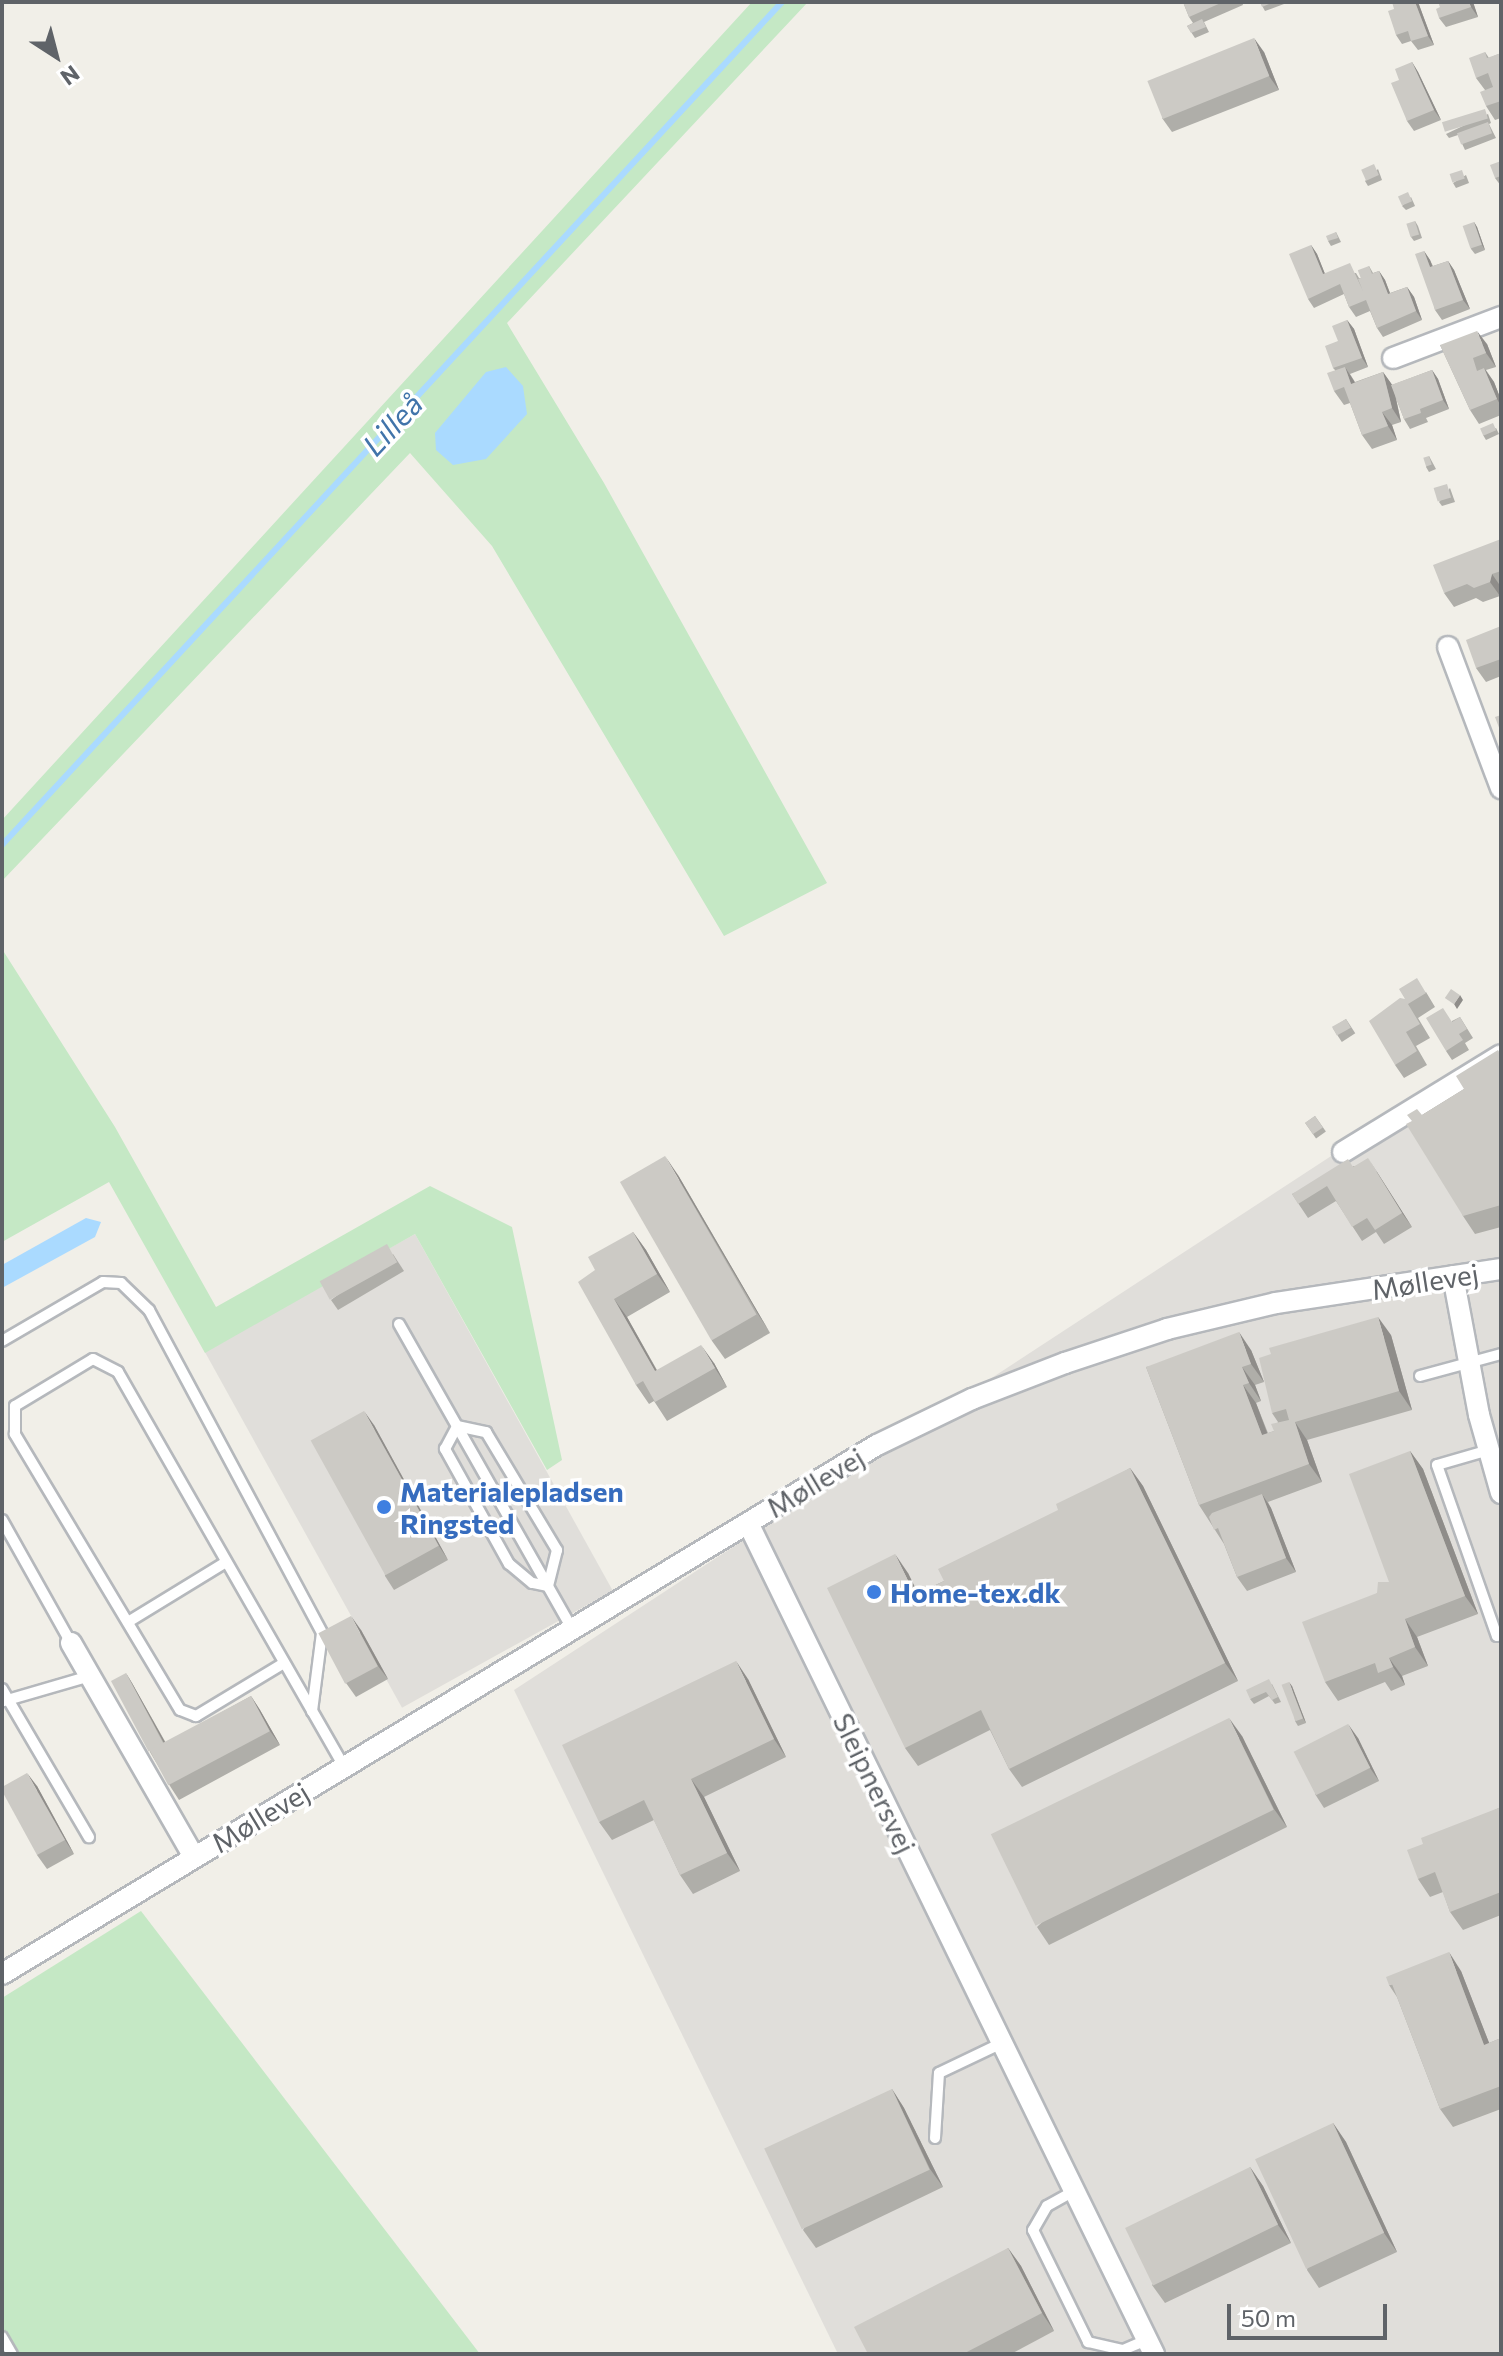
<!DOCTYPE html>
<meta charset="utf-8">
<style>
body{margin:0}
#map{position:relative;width:1503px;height:2356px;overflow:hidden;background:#f1efe8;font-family:Commissioner,sans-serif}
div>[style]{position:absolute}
.industrial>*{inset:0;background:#e0deda;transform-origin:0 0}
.green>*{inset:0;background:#c5e8c5}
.water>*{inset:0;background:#aadaff}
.stream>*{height:6px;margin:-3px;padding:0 3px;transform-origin:3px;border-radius:3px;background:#aadaff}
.roads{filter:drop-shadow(2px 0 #b5b8bc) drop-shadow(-2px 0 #b5b8bc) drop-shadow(0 2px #b5b8bc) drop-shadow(0 -2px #b5b8bc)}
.service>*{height:10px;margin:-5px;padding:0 5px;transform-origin:5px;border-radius:5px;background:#fff}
.minor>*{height:20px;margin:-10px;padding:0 10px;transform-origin:10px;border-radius:10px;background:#fff}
.wall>*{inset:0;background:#afaea9;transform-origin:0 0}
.shaded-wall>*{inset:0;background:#8f8d8a}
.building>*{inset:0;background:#cccac5;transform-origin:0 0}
.dots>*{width:22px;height:22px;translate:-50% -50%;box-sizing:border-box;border:4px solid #fff;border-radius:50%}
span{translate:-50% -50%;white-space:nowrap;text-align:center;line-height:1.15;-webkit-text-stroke:7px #fff;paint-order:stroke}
.street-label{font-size:28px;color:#5f6368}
.shop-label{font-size:28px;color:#366cbe;font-weight:700}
.left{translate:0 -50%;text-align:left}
.water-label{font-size:30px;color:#4174aa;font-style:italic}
.frame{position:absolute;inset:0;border:4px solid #5f6368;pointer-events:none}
.north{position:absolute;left:16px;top:16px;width:80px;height:80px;-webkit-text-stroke:6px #fff;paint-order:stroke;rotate:144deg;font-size:22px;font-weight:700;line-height:32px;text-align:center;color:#5f6368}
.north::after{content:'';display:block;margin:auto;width:28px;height:36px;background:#5f6368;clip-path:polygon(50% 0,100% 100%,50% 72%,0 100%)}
.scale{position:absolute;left:1227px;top:2304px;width:160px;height:36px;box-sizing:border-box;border:4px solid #5f6368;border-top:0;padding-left:10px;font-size:24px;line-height:28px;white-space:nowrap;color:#5f6368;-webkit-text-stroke:6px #fff;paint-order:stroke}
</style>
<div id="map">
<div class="industrial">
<i style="clip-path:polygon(1501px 1045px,1501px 2354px,838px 2354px,514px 1690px)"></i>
<i style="left:415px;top:1234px;width:408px;height:241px;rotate:61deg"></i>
</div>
<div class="green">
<i style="clip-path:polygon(752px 2px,808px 2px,507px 323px,604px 483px,827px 883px,724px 936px,492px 546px,410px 453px,2px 881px,2px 820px)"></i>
<i style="clip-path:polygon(2px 949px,115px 1127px,216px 1307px,430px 1186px,512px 1227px,562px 1460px,547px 1470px,415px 1234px,205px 1353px,109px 1182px,2px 1242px)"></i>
<i style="clip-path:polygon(141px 1911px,480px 2354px,2px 2354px,2px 1998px)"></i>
</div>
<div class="water">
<i style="clip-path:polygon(506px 367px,523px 386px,527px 414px,486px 459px,453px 465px,436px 450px,435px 433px,486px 372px)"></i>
<i style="clip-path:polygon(86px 1218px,101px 1222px,95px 1237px,2px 1288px,2px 1265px)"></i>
</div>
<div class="stream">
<i style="left:2px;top:845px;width:1148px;rotate:-47.22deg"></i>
</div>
<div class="roads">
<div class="service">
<i style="left:399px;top:1324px;width:351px;rotate:60.4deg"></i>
<i style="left:2px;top:1341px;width:117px;rotate:-30.3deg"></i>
<i style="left:103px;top:1282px;width:18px;rotate:3deg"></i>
<i style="left:121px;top:1283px;width:39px;rotate:44deg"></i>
<i style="left:149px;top:1310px;width:366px;rotate:61.8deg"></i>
<i style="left:322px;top:1633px;width:79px;rotate:97.3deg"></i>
<i style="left:1420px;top:1376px;width:84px;rotate:-15.2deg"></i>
<i style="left:457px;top:1426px;width:30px;rotate:12deg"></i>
<i style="left:486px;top:1432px;width:138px;rotate:59deg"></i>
<i style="left:557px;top:1550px;width:37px;rotate:104deg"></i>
<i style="left:548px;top:1586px;width:16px;rotate:-169deg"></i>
<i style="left:532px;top:1583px;width:30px;rotate:-140deg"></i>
<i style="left:509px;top:1564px;width:132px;rotate:-119.1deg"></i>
<i style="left:445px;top:1449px;width:26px;rotate:-62deg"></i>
<i style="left:1489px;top:1450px;width:54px;rotate:163.9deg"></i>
<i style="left:1437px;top:1465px;width:181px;rotate:70.7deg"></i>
<i style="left:1497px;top:1636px;width:4px;rotate:-14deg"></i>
<i style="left:2px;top:1520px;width:141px;rotate:60.7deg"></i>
<i style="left:128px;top:1622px;width:115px;rotate:-31.5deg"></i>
<i style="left:284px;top:1663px;width:103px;rotate:148.9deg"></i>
<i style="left:196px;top:1716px;width:17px;rotate:-159deg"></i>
<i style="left:180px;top:1710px;width:322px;rotate:-120.9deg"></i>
<i style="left:15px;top:1434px;width:28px;rotate:-90deg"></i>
<i style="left:15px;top:1406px;width:91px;rotate:-31.1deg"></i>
<i style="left:93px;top:1359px;width:28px;rotate:27deg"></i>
<i style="left:118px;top:1372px;width:455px;rotate:60.2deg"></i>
<i style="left:2px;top:1689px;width:172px;rotate:59.6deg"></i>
<i style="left:4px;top:1701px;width:90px;rotate:-16.2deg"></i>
<i style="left:935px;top:2138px;width:65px;rotate:-86.5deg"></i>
<i style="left:939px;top:2073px;width:70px;rotate:-25.5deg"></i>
<i style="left:1074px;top:2191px;width:31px;rotate:151deg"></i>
<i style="left:1047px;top:2206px;width:28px;rotate:120deg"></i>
<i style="left:1033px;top:2230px;width:125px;rotate:63.8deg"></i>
<i style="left:1088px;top:2342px;width:36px;rotate:13deg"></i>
<i style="left:1123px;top:2350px;width:26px;rotate:-23deg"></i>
<i style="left:2px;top:2337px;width:20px;rotate:60deg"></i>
</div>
<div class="minor">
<i style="left:1393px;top:358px;width:116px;rotate:-20.8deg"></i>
<i style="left:1448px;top:647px;width:151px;rotate:69.4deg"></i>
<i style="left:1343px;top:1152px;width:185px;rotate:-31.5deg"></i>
<i style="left:1453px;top:1276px;width:141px;rotate:79.4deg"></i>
<i style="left:1479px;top:1415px;width:81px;rotate:74.2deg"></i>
<i style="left:748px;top:1523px;width:925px;rotate:63.96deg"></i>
<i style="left:71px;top:1643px;width:247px;rotate:60.1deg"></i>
<i style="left:2px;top:1974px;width:1022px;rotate:-31.16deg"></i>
<i style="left:877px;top:1445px;width:106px;rotate:-25.8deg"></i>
<i style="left:972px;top:1399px;width:100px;rotate:-21.2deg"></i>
<i style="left:1065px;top:1363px;width:108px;rotate:-18.4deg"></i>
<i style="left:1167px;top:1329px;width:112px;rotate:-13.4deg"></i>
<i style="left:1276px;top:1303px;width:228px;rotate:-8.6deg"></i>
</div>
</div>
<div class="wall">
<i style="clip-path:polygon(1183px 2px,1242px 2px,1243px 5px,1204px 22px,1209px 32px,1195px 38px,1187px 26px,1193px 23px,1189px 17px)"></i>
<i style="clip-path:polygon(1260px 2px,1284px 2px,1284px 4px,1265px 11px)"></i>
<i style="clip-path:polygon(1418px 2px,1434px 45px,1418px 50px,1411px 41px,1402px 44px,1396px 35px,1394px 9px)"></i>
<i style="clip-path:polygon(1439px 2px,1473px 2px,1478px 17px,1446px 27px,1439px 18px,1440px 7px)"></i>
<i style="clip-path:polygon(1264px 52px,1279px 90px,1172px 132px,1162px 118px)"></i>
<i style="clip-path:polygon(1485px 52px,1489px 58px,1501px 53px,1501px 118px,1495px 120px,1486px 106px,1485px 90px,1476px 78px)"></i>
<i style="clip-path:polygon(1412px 62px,1418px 72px,1441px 120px,1414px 131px,1407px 121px,1399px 80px)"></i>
<i style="clip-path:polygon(1488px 114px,1491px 123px,1489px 124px,1496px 138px,1465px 150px,1458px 135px,1449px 138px,1446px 134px)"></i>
<i style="clip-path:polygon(1501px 161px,1501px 186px,1495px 178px)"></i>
<i style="clip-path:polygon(1378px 169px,1382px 180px,1368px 186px,1365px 181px)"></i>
<i style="clip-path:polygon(1466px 175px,1469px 183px,1456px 188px,1453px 183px)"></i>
<i style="clip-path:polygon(1411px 197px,1415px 206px,1406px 210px,1402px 206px)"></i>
<i style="clip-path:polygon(1415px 221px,1418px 226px,1422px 238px,1414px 241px,1411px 237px)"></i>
<i style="clip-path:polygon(1474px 222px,1477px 227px,1485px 250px,1475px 254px,1471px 249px)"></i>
<i style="clip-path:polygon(1336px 232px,1341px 242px,1331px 246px,1328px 241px)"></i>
<i style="clip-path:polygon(1311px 245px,1317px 254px,1325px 274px,1356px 273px,1359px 278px,1361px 278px,1369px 266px,1373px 273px,1379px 271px,1385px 280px,1390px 293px,1407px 287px,1414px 297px,1422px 320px,1383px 337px,1377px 328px,1370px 311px,1356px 317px,1349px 307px,1344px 294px,1314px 308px,1308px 299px)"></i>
<i style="clip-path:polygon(1424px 251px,1430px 260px,1433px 266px,1448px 261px,1454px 270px,1470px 309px,1442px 320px,1435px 310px)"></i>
<i style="clip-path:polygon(1347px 320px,1354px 329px,1368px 367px,1350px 374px,1355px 382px,1383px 372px,1392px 385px,1432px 370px,1438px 379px,1449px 409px,1426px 418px,1428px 422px,1410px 429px,1404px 419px,1396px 398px,1401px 422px,1392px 425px,1397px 440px,1372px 449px,1362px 435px,1350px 403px,1344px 405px,1334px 391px,1335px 370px,1333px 368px,1338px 341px)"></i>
<i style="clip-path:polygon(1487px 344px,1496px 367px,1486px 370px,1494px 382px,1501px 400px,1501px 415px,1479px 424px,1470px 410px,1440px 345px)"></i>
<i style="clip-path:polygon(1496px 428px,1499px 434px,1486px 440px,1483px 435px)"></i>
<i style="clip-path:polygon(1429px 456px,1436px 469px,1429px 472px,1426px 467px)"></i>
<i style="clip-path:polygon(1450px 488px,1455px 502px,1442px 506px,1439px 502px)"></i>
<i style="clip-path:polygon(1501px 539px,1501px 591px,1500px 596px,1483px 602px,1476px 598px,1454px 607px,1444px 593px)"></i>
<i style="clip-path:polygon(1501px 626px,1501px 676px,1486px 682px,1476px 668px)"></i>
<i style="clip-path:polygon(1426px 992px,1435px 1007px,1418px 1018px,1430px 1038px,1416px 1046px,1427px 1065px,1404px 1078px,1395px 1065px,1405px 999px)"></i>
<i style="clip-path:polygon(1460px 1017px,1473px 1038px,1465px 1043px,1469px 1050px,1452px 1060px,1446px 1051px,1452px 1021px)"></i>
<i style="left:1346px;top:1019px;width:17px;height:16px;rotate:57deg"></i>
<i style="clip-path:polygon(1501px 1054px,1501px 1227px,1475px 1234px,1463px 1216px,1422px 1115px,1464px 1089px)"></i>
<i style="left:1315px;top:1116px;width:19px;height:12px;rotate:55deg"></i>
<i style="clip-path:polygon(1354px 1166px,1377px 1172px,1412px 1227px,1384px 1244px,1376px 1232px,1362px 1241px,1336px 1201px,1308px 1218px,1292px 1194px)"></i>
<i style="clip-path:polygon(678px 1175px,770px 1333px,725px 1359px,712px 1341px)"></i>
<i style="clip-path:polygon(633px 1232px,646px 1250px,670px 1292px,627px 1317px,657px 1370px,714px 1363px,727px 1387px,667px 1421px,654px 1401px,649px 1404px,636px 1385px,595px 1270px)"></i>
<i style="clip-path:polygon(393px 1254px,404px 1271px,338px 1310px,331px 1300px)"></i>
<i style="clip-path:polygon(1391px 1335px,1412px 1410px,1307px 1440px,1322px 1482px,1268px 1502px,1271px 1508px,1296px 1572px,1247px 1591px,1237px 1577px,1224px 1544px,1199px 1505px,1146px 1367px,1251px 1350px,1264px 1382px,1255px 1385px,1261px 1401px,1256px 1403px,1268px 1433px,1274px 1431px,1278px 1422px,1272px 1413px)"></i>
<i style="clip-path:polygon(374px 1425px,448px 1560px,394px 1590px,385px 1576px)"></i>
<i style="clip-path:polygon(1410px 1451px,1423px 1469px,1478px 1614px,1417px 1637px,1428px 1666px,1402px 1676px,1405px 1685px,1391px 1691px,1385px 1682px,1338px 1701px,1325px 1682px,1377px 1593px,1389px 1582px)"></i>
<i style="clip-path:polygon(1130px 1468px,1143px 1486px,1238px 1681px,1022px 1787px,1009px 1769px,990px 1730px,918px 1766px,905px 1748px,908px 1573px,918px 1593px,944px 1581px)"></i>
<i style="clip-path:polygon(361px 1630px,388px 1679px,356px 1697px,346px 1683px)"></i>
<i style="clip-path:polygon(126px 1673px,132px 1683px,166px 1743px,251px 1696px,260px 1710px,280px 1745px,179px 1800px,170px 1786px,150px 1752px)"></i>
<i style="clip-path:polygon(748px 1679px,786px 1757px,704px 1797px,740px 1871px,693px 1894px,680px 1875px,654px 1820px,612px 1840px,599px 1822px)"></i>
<i style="clip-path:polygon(1272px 1684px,1281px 1702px,1275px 1704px,1269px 1696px,1254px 1704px,1250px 1699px)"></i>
<i style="clip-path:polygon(1292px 1686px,1306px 1723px,1298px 1726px,1295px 1721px)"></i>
<i style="clip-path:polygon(1242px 1736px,1287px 1827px,1049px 1945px,1037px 1927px)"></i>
<i style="clip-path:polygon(1358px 1738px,1379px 1781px,1324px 1808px,1315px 1794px)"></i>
<i style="clip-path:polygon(37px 1786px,74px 1854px,47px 1869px,37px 1855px)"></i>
<i style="clip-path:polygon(1501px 1807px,1501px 1915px,1463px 1930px,1450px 1912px,1443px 1892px,1430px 1897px,1418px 1879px,1423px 1844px)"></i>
<i style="clip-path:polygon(1461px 1971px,1489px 2043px,1501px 2038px,1501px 2109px,1453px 2127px,1440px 2109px,1397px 1997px,1389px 1985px)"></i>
<i style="clip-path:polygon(892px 2089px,904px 2108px,943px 2187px,816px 2248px,803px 2230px)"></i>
<i style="clip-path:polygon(1333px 2123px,1346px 2142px,1397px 2252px,1319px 2288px,1307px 2270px)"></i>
<i style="clip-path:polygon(1250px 2167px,1263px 2186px,1291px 2243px,1165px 2303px,1152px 2285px)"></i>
<i style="clip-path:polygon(1008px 2248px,1021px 2266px,1054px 2331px,1011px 2354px,868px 2354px)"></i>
</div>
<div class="shaded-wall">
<i style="clip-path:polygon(1415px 2px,1418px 2px,1434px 45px,1428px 36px)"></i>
<i style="clip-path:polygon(1469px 2px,1473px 2px,1478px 17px,1471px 7px)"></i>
<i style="clip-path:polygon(1254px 38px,1264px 52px,1279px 90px,1269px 76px)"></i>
<i style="clip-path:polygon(1412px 62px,1418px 72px,1441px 120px,1434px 110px)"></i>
<i style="clip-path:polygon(1474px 222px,1477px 227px,1485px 250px,1482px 245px)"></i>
<i style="clip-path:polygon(1311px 245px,1317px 254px,1329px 284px,1323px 274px)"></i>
<i style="clip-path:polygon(1424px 251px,1430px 260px,1436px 276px,1430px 267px)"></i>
<i style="clip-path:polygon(1448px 261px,1454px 270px,1470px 309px,1463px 300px)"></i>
<i style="clip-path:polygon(1379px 271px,1385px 280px,1394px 304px,1388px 294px)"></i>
<i style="clip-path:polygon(1407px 287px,1414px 297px,1422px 320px,1416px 311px)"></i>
<i style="clip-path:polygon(1347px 320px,1354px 329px,1368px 367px,1362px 358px)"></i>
<i style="clip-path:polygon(1477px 331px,1487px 344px,1496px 367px,1486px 353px)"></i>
<i style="clip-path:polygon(1345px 367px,1354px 381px,1361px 398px,1351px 384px)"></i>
<i style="clip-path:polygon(1484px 368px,1494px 382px,1501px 400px,1501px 406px,1497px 399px)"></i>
<i style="clip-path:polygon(1432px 370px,1438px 379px,1449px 409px,1443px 400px)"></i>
<i style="clip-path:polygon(1383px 372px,1393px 386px,1401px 422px,1392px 408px)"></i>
<i style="clip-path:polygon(1382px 412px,1392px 425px,1397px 440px,1388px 426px)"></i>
<i style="clip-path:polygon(1492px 574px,1501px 587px,1500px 596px,1490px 582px)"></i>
<i style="clip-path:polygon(1460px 995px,1463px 1000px,1457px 1009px,1454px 1004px)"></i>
<i style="clip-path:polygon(665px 1156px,678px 1175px,770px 1333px,758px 1314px)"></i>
<i style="clip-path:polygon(1368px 1158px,1377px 1172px,1412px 1227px,1402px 1213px)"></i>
<i style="clip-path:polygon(633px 1232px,646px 1250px,670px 1292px,657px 1274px)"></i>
<i style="clip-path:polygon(614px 1299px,627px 1317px,667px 1389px,655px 1371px)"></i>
<i style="clip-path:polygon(1378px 1317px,1391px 1335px,1412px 1410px,1399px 1391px)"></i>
<i style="clip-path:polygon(1239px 1332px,1251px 1350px,1264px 1382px,1251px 1364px)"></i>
<i style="clip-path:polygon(701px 1345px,714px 1363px,727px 1387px,715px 1368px)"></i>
<i style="clip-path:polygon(1242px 1367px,1255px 1385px,1261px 1401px,1249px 1383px)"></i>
<i style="clip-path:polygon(1243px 1385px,1256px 1403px,1275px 1454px,1262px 1435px)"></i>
<i style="clip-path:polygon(364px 1411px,374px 1425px,448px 1560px,439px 1546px)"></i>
<i style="clip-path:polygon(1295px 1422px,1307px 1440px,1322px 1482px,1309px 1464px)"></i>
<i style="clip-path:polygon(1410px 1451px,1423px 1469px,1478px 1614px,1465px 1596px)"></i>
<i style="clip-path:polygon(1130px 1468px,1143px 1486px,1238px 1681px,1225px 1663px)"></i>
<i style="clip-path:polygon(1262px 1494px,1271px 1508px,1296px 1572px,1286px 1558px)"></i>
<i style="clip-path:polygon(895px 1554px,908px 1573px,927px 1613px,915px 1595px)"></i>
<i style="clip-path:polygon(351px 1616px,361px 1630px,388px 1679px,378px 1666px)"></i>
<i style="clip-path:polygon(1405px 1619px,1417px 1637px,1428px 1666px,1415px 1647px)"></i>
<i style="clip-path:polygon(1389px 1658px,1402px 1676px,1405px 1685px,1393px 1667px)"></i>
<i style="clip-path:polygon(736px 1661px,748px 1679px,786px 1757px,774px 1739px)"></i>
<i style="clip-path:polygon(126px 1673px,132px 1683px,171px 1753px,164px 1743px)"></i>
<i style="clip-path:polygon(1289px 1682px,1292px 1686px,1306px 1723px,1303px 1718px)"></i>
<i style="clip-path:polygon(251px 1696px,260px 1710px,280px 1745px,270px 1731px)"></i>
<i style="clip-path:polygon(1229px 1718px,1242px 1736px,1287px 1827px,1274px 1809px)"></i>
<i style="clip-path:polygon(1348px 1724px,1358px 1738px,1379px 1781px,1370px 1768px)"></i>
<i style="clip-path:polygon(27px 1773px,37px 1786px,74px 1854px,65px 1840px)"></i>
<i style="clip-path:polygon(691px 1779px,704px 1797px,740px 1871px,727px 1853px)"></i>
<i style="clip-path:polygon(1449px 1952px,1461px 1971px,1497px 2063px,1484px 2045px)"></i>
<i style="clip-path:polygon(892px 2089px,904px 2108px,943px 2187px,930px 2169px)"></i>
<i style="clip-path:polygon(1333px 2123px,1346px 2142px,1397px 2252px,1384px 2233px)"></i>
<i style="clip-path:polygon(1250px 2167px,1263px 2186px,1291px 2243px,1278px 2225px)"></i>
<i style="clip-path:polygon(1008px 2248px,1021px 2266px,1054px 2331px,1042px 2313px)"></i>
</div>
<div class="building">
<i style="clip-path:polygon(1183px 2px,1223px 2px,1189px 17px)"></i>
<i style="clip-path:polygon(1260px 2px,1274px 2px,1262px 7px)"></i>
<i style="clip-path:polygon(1392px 2px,1415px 2px,1428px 36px,1411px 41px,1408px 31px,1396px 35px,1388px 11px,1394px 9px)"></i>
<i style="clip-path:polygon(1439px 2px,1469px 2px,1471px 7px,1439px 18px,1436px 9px,1440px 7px)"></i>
<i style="clip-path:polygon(1202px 19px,1206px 27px,1191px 33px,1187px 26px)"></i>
<i style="left:1254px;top:38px;width:41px;height:115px;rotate:68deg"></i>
<i style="clip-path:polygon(1485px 52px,1487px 58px,1501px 53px,1501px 101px,1486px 106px,1480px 92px,1493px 87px,1488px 73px,1476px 78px,1469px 58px)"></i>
<i style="clip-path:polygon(1412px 62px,1434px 110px,1407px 121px,1391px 83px,1399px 80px,1395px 69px)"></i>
<i style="left:1485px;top:109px;width:10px;height:45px;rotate:73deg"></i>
<i style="left:1488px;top:122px;width:12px;height:33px;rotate:70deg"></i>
<i style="clip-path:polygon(1501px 161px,1501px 176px,1495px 178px,1490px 165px)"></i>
<i style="left:1374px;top:164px;width:12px;height:14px;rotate:66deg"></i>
<i style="left:1462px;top:170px;width:9px;height:13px;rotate:72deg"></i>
<i style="left:1408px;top:192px;width:10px;height:11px;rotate:66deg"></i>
<i style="left:1415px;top:221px;width:14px;height:9px;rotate:73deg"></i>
<i style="left:1474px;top:222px;width:24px;height:12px;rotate:71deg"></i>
<i style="clip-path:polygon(1336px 232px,1338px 238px,1328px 241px,1326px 236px)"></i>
<i style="clip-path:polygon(1311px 245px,1323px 274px,1350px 263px,1363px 291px,1358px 279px,1379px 271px,1388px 294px,1407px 287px,1416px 311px,1377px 328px,1366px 300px,1349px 307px,1340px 284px,1308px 299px,1289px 254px)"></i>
<i style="clip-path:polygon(1424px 251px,1430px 267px,1448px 261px,1463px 300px,1435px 310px,1415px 254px)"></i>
<i style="left:1369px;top:266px;width:9px;height:12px;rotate:69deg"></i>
<i style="clip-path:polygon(1347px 320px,1362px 358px,1333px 368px,1325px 346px,1338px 341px,1332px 326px)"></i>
<i style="clip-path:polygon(1477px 331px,1486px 353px,1473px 358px,1477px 371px,1484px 368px,1497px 399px,1470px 410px,1440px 345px)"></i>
<i style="clip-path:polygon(1345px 367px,1351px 384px,1383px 372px,1392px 408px,1382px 412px,1388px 426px,1362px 435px,1344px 387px,1334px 391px,1327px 373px)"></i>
<i style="clip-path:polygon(1432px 370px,1443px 400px,1420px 409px,1421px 413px,1404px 419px,1391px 385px)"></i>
<i style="left:1493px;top:423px;width:8px;height:14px;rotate:67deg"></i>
<i style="left:1429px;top:456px;width:9px;height:6px;rotate:72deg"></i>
<i style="left:1447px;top:484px;width:14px;height:14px;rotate:73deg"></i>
<i style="clip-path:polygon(1501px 539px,1501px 571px,1492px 574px,1490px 582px,1474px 588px,1467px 584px,1444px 593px,1433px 565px)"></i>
<i style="clip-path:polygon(1501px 626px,1501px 659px,1476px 668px,1466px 640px)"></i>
<i style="clip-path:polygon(1501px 715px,1501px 733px,1495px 717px)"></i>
<i style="clip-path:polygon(1417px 978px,1426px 993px,1408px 1004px,1420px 1024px,1406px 1032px,1417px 1051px,1395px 1065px,1369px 1021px,1400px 998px,1405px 999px,1399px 989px)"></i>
<i style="left:1451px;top:989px;width:11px;height:11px;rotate:34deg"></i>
<i style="clip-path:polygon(1443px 1008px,1452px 1022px,1460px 1017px,1467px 1029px,1459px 1034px,1463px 1040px,1446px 1051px,1426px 1018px)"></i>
<i style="left:1346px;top:1019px;width:10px;height:16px;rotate:61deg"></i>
<i style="clip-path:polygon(1498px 1050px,1501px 1055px,1501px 1205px,1463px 1216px,1406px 1124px,1412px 1121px,1407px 1115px,1417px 1109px,1422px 1115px,1464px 1089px,1456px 1076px)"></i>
<i style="left:1315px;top:1116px;width:14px;height:12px;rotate:56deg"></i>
<i style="left:665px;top:1156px;width:183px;height:52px;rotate:60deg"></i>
<i style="clip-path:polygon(1368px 1158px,1402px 1213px,1375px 1230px,1367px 1218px,1352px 1227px,1327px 1186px,1298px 1204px,1292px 1194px,1348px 1159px,1353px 1167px)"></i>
<i style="clip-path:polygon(633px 1232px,657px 1274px,614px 1299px,655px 1371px,701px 1345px,715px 1368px,655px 1402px,643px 1381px,636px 1385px,578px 1282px,595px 1270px,588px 1257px)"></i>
<i style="left:387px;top:1244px;width:21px;height:77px;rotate:61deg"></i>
<i style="clip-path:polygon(1378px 1317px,1399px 1391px,1295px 1422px,1309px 1464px,1199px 1505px,1146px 1367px,1239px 1332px,1251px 1364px,1242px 1367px,1249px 1383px,1243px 1385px,1262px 1435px,1274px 1431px,1271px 1424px,1289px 1420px,1286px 1409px,1272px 1413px,1259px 1358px,1271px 1354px,1269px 1348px)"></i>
<i style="left:364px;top:1411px;width:154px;height:61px;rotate:61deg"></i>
<i style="clip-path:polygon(1410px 1451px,1465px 1596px,1405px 1619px,1415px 1647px,1389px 1658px,1393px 1667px,1378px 1673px,1375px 1663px,1325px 1682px,1302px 1622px,1377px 1593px,1378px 1582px,1389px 1582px,1349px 1474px)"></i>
<i style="clip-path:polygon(1130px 1468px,1225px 1663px,1009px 1769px,981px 1710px,905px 1748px,827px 1588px,895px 1554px,915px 1595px,944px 1581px,938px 1569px,1058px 1510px,1056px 1504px)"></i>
<i style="clip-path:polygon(1262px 1494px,1286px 1558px,1237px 1577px,1218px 1528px,1214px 1530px,1209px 1517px,1212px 1513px)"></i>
<i style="left:351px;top:1616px;width:57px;height:37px;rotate:62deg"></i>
<i style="clip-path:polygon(736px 1661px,774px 1739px,691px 1779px,727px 1853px,680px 1875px,644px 1800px,599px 1822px,562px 1745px)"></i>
<i style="left:126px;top:1673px;width:80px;height:17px;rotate:62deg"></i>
<i style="clip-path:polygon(1269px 1679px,1278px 1697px,1272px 1700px,1266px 1692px,1250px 1699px,1246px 1690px)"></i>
<i style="left:1289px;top:1682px;width:39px;height:8px;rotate:69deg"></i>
<i style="left:251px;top:1696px;width:40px;height:115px;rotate:62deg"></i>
<i style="left:1229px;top:1718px;width:102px;height:265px;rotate:64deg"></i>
<i style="left:1348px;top:1724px;width:49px;height:61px;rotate:63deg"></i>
<i style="clip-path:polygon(27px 1773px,65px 1840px,37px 1855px,2px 1791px,2px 1787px)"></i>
<i style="clip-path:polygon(1501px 1807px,1501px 1892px,1450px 1912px,1435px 1872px,1418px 1879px,1407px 1850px,1423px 1844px,1421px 1838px)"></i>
<i style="clip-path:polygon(1449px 1952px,1484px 2045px,1501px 2038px,1501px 2086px,1440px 2109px,1392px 1984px,1389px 1985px,1386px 1977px)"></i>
<i style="left:892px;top:2089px;width:89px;height:141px;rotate:65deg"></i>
<i style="left:1333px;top:2123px;width:121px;height:86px;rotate:65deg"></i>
<i style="left:1250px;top:2167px;width:64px;height:139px;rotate:64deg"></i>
<i style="clip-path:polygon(1008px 2248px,1042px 2313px,963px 2354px,868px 2354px,854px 2327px)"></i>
</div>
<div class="dots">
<i style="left:384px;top:1507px;background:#3f7fe0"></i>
<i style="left:874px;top:1592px;background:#3f7fe0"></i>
</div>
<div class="street-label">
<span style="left:1425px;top:1281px;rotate:-9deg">Møllevej</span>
<span style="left:815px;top:1482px;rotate:-31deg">Møllevej</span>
<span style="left:875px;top:1783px;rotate:64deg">Sleipnersvej</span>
<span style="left:260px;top:1817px;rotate:-31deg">Møllevej</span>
</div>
<div class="shop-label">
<span class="left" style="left:400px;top:1507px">Materialepladsen<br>Ringsted</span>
<span class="left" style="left:890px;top:1592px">Home-tex.dk</span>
</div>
<div class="water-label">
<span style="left:392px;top:424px;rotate:-47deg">Lilleå</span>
</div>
<div class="frame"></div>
<div class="north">N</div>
<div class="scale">50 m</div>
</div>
